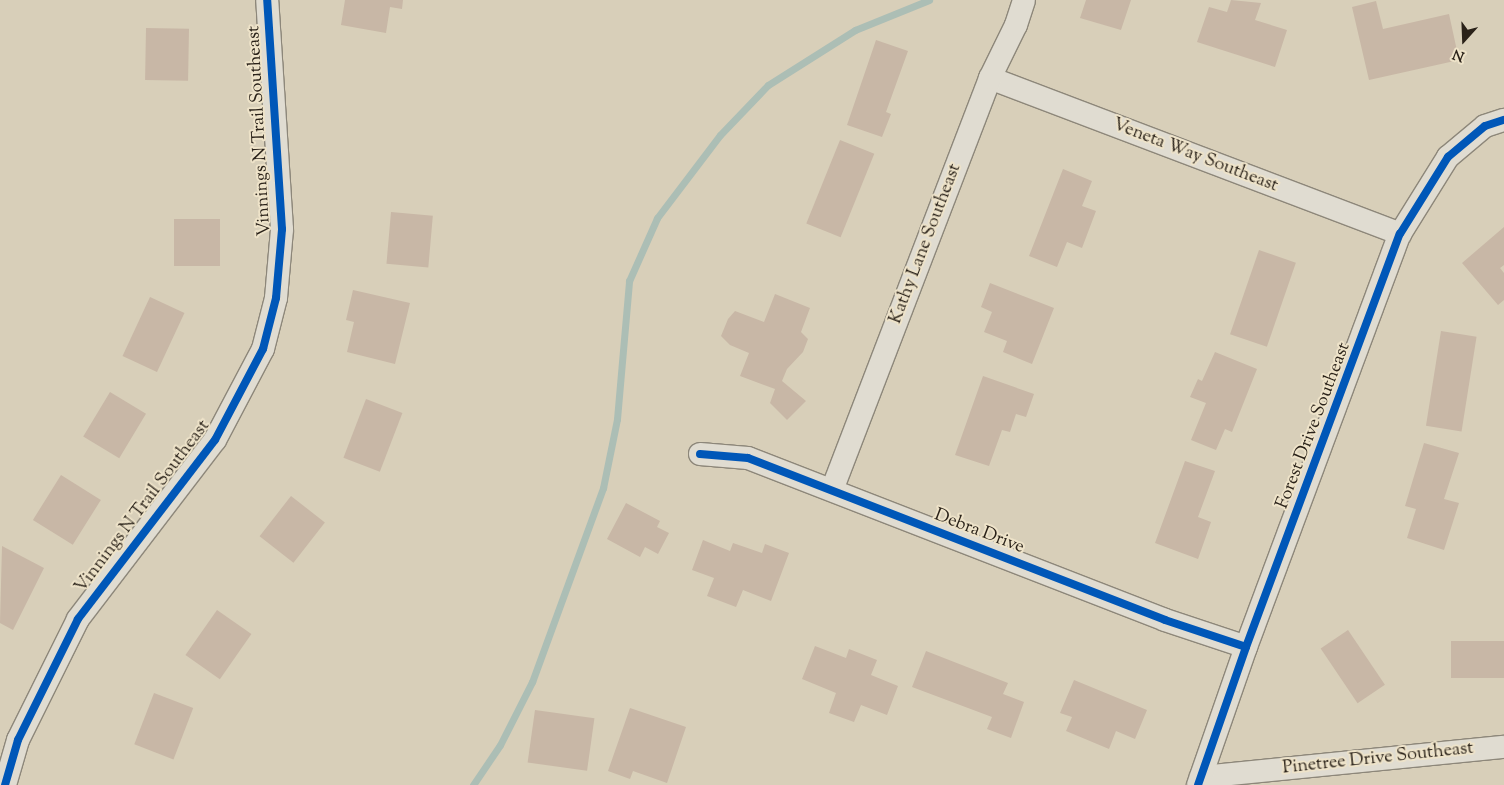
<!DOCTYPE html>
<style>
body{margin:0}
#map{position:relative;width:1504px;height:785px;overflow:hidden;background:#d8cfb9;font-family:"Sorts Mill Goudy",serif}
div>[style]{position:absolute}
.stream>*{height:7px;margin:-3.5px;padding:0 3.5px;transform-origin:3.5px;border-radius:3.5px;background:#acbeb5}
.building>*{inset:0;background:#c8b7a6;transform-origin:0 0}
.roads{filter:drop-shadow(1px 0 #8d877a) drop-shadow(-1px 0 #8d877a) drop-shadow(0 1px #8d877a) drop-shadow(0 -1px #8d877a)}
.minor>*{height:22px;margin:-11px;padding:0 11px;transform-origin:11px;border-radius:11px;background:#e0dcd1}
.cycleway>*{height:8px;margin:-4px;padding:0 4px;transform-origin:4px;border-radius:4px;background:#0057b8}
span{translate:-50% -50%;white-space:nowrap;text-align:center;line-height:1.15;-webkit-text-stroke:4px #eee3c9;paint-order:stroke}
.street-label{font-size:18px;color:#2a2219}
.north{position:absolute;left:1439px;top:15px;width:50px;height:50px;-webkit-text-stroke:4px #eee3c9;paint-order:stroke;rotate:200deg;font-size:14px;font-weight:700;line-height:20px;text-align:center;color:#2a2219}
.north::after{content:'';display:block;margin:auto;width:18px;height:22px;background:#2a2219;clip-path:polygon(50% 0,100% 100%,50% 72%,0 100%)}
</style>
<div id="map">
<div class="stream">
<i style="left:473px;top:785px;width:48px;rotate:-56deg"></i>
<i style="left:500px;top:745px;width:71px;rotate:-63.1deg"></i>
<i style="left:532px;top:682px;width:207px;rotate:-69.9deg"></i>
<i style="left:603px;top:488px;width:70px;rotate:-78.5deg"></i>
<i style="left:617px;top:419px;width:139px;rotate:-85deg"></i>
<i style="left:629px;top:281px;width:69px;rotate:-66deg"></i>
<i style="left:657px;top:218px;width:104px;rotate:-52.8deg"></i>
<i style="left:720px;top:135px;width:69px;rotate:-46.2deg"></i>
<i style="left:768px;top:85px;width:103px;rotate:-32.3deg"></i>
<i style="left:855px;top:30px;width:80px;rotate:-22.1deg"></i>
</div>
<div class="building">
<i style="clip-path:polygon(345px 0,403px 0,402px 9px,390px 7px,386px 33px,341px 25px)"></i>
<i style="clip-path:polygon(1086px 0,1131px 0,1121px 30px,1080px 18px)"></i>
<i style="clip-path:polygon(1231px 0,1261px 3px,1255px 20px,1287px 30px,1275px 67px,1197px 42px,1209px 7px,1227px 12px)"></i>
<i style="clip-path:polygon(1376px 1px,1383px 29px,1449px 14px,1459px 60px,1369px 80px,1352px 7px)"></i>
<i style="left:146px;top:28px;width:43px;height:52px;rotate:1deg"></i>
<i style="clip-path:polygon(876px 40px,908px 51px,886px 112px,891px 114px,882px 137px,847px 125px)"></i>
<i style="left:840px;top:140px;width:37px;height:90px;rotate:22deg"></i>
<i style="clip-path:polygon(1063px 169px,1092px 181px,1082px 206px,1096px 211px,1082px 248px,1067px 242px,1057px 267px,1029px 256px)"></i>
<i style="left:391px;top:212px;width:42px;height:52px;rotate:5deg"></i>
<i style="left:174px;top:219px;width:46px;height:47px"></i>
<i style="clip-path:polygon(1504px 227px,1504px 265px,1500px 268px,1504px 273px,1504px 300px,1498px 305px,1462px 263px)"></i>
<i style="left:1259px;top:250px;width:39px;height:89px;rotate:19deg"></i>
<i style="clip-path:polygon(990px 283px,1054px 308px,1032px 364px,1003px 352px,1007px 341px,984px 332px,992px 312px,981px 307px)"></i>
<i style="clip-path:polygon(353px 290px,410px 303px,395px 364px,347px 352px,354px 322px,346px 320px)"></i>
<i style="clip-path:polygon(775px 294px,810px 308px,801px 332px,808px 339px,803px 352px,787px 369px,782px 381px,806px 401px,787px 420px,770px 403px,775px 389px,740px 376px,749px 353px,730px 345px,721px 336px,728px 319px,735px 311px,764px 322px)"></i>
<i style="left:150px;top:297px;width:38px;height:65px;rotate:25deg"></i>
<i style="left:1441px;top:331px;width:36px;height:96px;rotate:9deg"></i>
<i style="clip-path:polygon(1215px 352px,1257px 369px,1232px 432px,1225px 429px,1216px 450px,1191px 440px,1206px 403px,1190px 397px,1198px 379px,1202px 381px)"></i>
<i style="clip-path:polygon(983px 376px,1034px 394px,1026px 417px,1016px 414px,1010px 432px,1002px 430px,989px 466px,955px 455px)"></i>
<i style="left:110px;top:392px;width:42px;height:52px;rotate:31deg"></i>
<i style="left:366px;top:399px;width:39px;height:63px;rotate:21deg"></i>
<i style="clip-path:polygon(1424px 443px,1459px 453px,1444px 499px,1459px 503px,1444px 550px,1407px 538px,1416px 509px,1405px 506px)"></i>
<i style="clip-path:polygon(1185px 461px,1215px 471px,1198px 517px,1211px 522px,1198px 559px,1155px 543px)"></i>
<i style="left:61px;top:475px;width:47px;height:53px;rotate:32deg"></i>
<i style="left:291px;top:496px;width:43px;height:51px;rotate:38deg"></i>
<i style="clip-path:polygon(626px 503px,660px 521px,657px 527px,669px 533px,658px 554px,645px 547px,640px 557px,607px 539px)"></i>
<i style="clip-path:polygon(703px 540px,730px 551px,733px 543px,762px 553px,765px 544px,789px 553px,771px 601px,743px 590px,736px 607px,707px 596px,714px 578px,692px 570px)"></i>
<i style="clip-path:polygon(2px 546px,44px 568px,13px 630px,0 623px)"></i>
<i style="left:217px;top:610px;width:42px;height:55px;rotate:35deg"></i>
<i style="left:1348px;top:630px;width:66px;height:33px;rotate:56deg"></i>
<i style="left:1504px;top:641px;width:37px;height:53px;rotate:90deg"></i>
<i style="clip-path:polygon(815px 646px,846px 658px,849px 649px,877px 660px,871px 675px,898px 686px,887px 715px,861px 705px,854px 722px,829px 713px,836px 693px,802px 679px)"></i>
<i style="clip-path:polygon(926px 651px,1008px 683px,1003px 694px,1024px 702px,1011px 738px,987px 729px,992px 717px,912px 687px)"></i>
<i style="clip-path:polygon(1074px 680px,1147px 710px,1135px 739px,1116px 731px,1109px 749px,1066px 731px,1072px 717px,1060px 713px)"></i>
<i style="left:154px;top:693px;width:42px;height:55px;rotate:21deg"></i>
<i style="clip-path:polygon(630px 708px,686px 727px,667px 783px,633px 771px,630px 779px,608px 771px)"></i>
<i style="left:535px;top:710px;width:60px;height:53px;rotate:8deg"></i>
</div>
<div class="roads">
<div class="minor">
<i style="left:990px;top:78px;width:439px;rotate:20.8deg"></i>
<i style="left:700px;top:454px;width:48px;rotate:4.8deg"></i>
<i style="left:748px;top:458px;width:447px;rotate:21.2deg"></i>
<i style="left:1165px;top:620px;width:85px;rotate:18.4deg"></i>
<i style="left:832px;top:490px;width:441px;rotate:-69deg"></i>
<i style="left:990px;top:78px;width:59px;rotate:-63.9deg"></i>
<i style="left:1016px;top:25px;width:26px;rotate:-72deg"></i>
<i style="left:1201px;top:777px;width:304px;rotate:-5.7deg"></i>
<i style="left:5px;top:785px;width:47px;rotate:-73.9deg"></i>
<i style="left:18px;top:740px;width:135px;rotate:-63.6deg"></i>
<i style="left:78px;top:619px;width:225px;rotate:-52.6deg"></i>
<i style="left:215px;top:440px;width:103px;rotate:-62.2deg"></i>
<i style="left:263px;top:349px;width:53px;rotate:-75.7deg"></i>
<i style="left:276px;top:298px;width:69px;rotate:-85deg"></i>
<i style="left:282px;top:229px;width:229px;rotate:-93.7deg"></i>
<i style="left:1198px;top:785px;width:146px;rotate:-70.8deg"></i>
<i style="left:1246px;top:647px;width:441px;rotate:-69.6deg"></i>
<i style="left:1400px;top:234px;width:91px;rotate:-58.1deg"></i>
<i style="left:1448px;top:157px;width:48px;rotate:-40deg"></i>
<i style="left:1485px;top:126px;width:20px;rotate:-18deg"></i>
</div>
</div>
<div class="cycleway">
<i style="left:700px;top:454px;width:48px;rotate:4.8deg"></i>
<i style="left:748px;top:458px;width:447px;rotate:21.2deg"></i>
<i style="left:1165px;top:620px;width:85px;rotate:18.4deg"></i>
<i style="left:5px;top:785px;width:47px;rotate:-73.9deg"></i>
<i style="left:18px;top:740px;width:135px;rotate:-63.6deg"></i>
<i style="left:78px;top:619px;width:225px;rotate:-52.6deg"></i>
<i style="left:215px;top:440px;width:103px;rotate:-62.2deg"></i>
<i style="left:263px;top:349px;width:53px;rotate:-75.7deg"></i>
<i style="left:276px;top:298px;width:69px;rotate:-85deg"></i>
<i style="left:282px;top:229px;width:229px;rotate:-93.7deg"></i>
<i style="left:1198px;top:785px;width:146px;rotate:-70.8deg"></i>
<i style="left:1246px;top:647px;width:441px;rotate:-69.6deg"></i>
<i style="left:1400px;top:234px;width:91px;rotate:-58.1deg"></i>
<i style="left:1448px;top:157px;width:48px;rotate:-40deg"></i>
<i style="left:1485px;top:126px;width:20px;rotate:-18deg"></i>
</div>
<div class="street-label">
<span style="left:260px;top:131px;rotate:-93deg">Vinnings N Trail Southeast</span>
<span style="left:1195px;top:156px;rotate:21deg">Veneta Way Southeast</span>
<span style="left:926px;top:244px;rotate:-69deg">Kathy Lane Southeast</span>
<span style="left:1314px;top:426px;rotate:-69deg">Forest Drive Southeast</span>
<span style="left:143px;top:507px;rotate:-53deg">Vinnings N Trail Southeast</span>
<span style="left:979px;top:532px;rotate:21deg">Debra Drive</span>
<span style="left:1378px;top:759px;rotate:-6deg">Pinetree Drive Southeast</span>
</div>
<div class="north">N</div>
</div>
